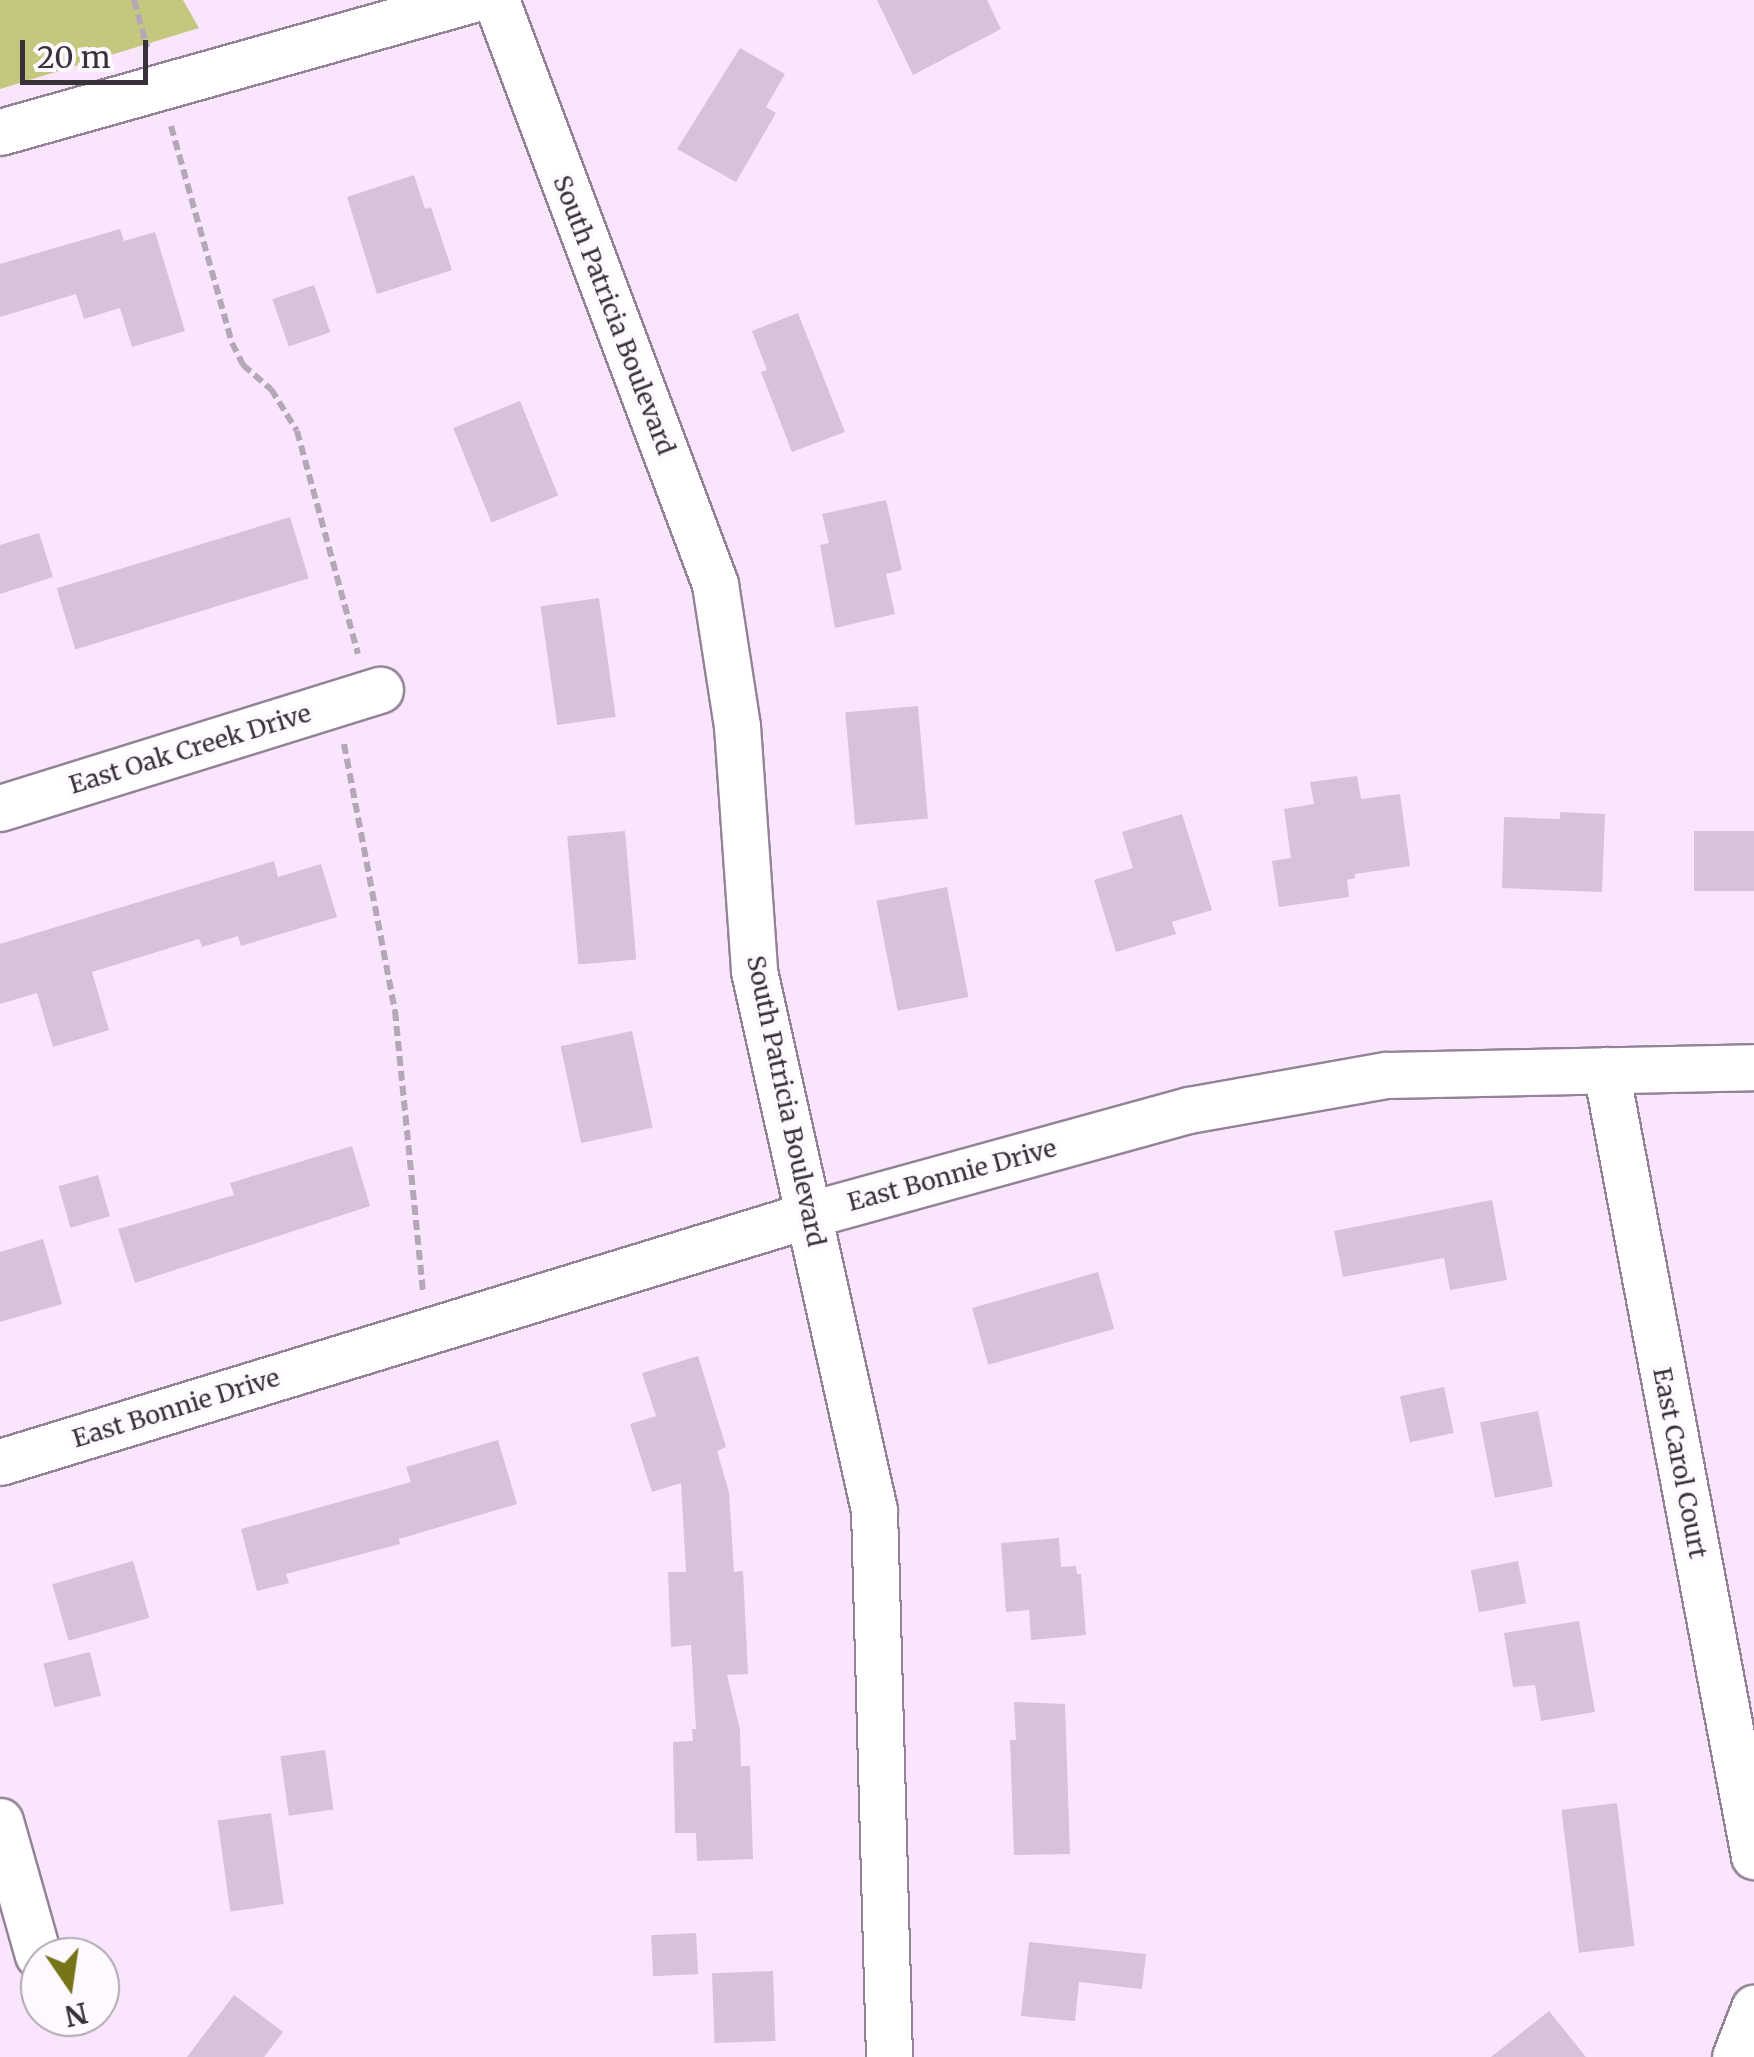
<!DOCTYPE html>
<style>
body{margin:0}
#map{position:relative;width:1754px;height:2057px;overflow:hidden;background:#f9e6fd;font-family:Merriweather,serif}
div>[style]{position:absolute}
.green>*{inset:0;background:#c6c77f}
.building>*{inset:0;background:#d6c3d9;transform-origin:0 0}
.path>*{height:6px;margin-top:-3px;transform-origin:0;background:repeating-linear-gradient(90deg,#b5a6b8 0 10px,transparent 0 15px)}
.roads{filter:drop-shadow(2px 0 #948397) drop-shadow(-2px 0 #948397) drop-shadow(0 2px #948397) drop-shadow(0 -2px #948397)}
.minor>*{height:45px;margin:-22.5px;padding:0 22.5px;transform-origin:22.5px;border-radius:22.5px;background:#fff}
span{translate:-50% -50%;white-space:nowrap;text-align:center;line-height:1.15;-webkit-text-stroke:8px #fdf9fe;paint-order:stroke}
.street-label{font-size:25px;color:#39313a}
.north{position:absolute;left:20px;top:1937px;width:100px;height:100px;box-sizing:border-box;background:#fdf9fe;border:2px solid #afa9b0;border-radius:50%;rotate:167deg;font-size:28px;font-weight:700;line-height:40px;text-align:center;color:#39313a}
.north::after{content:'';display:block;margin:auto;width:35px;height:45px;background:#757419;clip-path:polygon(50% 0,100% 100%,50% 72%,0 100%)}
.scale{position:absolute;left:20px;top:40px;width:128px;height:45px;box-sizing:border-box;border:5px solid #39313a;border-top:0;padding-left:12px;font-size:30px;line-height:35px;white-space:nowrap;color:#39313a;-webkit-text-stroke:8px #fdf9fe;paint-order:stroke}
</style>
<div id="map">
<div class="green">
<i style="clip-path:polygon(0 0,183px 0,199px 28px,0 89px)"></i>
</div>
<div class="building">
<i style="clip-path:polygon(877px 0,987px 0,1001px 29px,913px 75px)"></i>
<i style="clip-path:polygon(740px 48px,785px 74px,766px 107px,776px 113px,736px 182px,677px 149px)"></i>
<i style="clip-path:polygon(414px 175px,425px 209px,431px 207px,452px 270px,377px 294px,347px 197px)"></i>
<i style="clip-path:polygon(120px 229px,124px 241px,155px 232px,185px 331px,132px 347px,120px 308px,84px 319px,76px 294px,0 317px,0 264px)"></i>
<i style="left:314px;top:285px;width:50px;height:44px;rotate:71deg"></i>
<i style="clip-path:polygon(798px 313px,845px 432px,792px 452px,761px 372px,767px 370px,752px 331px)"></i>
<i style="left:520px;top:401px;width:102px;height:72px;rotate:68deg"></i>
<i style="clip-path:polygon(886px 500px,902px 570px,886px 574px,895px 614px,835px 628px,820px 545px,829px 543px,822px 514px)"></i>
<i style="left:290px;top:517px;width:64px;height:244px;rotate:73deg"></i>
<i style="clip-path:polygon(39px 533px,53px 577px,0 594px,0 545px)"></i>
<i style="left:599px;top:598px;width:120px;height:59px;rotate:82deg"></i>
<i style="left:918px;top:706px;width:113px;height:73px;rotate:85deg"></i>
<i style="clip-path:polygon(1357px 776px,1361px 799px,1400px 794px,1410px 866px,1355px 874px,1355px 878px,1347px 880px,1349px 897px,1279px 907px,1272px 861px,1291px 858px,1284px 809px,1314px 804px,1310px 782px)"></i>
<i style="clip-path:polygon(1560px 812px,1605px 814px,1602px 892px,1502px 888px,1504px 817px,1560px 819px)"></i>
<i style="clip-path:polygon(1182px 814px,1212px 910px,1172px 922px,1176px 934px,1116px 952px,1094px 880px,1133px 868px,1122px 832px)"></i>
<i style="left:625px;top:831px;width:129px;height:58px;rotate:85deg"></i>
<i style="left:1754px;top:831px;width:60px;height:60px;rotate:90deg"></i>
<i style="clip-path:polygon(274px 861px,278px 877px,321px 864px,337px 917px,241px 946px,238px 936px,202px 947px,199px 939px,92px 972px,109px 1030px,53px 1047px,37px 993px,0 1004px,0 944px)"></i>
<i style="left:947px;top:887px;width:112px;height:72px;rotate:79deg"></i>
<i style="left:632px;top:1031px;width:99px;height:73px;rotate:78deg"></i>
<i style="clip-path:polygon(352px 1146px,370px 1206px,135px 1283px,118px 1229px,234px 1195px,230px 1183px)"></i>
<i style="left:98px;top:1175px;width:43px;height:41px;rotate:74deg"></i>
<i style="clip-path:polygon(1492px 1200px,1507px 1280px,1450px 1290px,1444px 1258px,1343px 1277px,1334px 1231px)"></i>
<i style="clip-path:polygon(43px 1239px,62px 1304px,0 1322px,0 1252px)"></i>
<i style="left:1098px;top:1272px;width:59px;height:131px;rotate:74deg"></i>
<i style="clip-path:polygon(698px 1356px,726px 1447px,717px 1451px,729px 1492px,734px 1572px,743px 1571px,748px 1674px,727px 1675px,740px 1730px,741px 1766px,750px 1766px,753px 1859px,697px 1861px,696px 1833px,675px 1833px,673px 1742px,693px 1741px,692px 1729px,696px 1729px,691px 1645px,671px 1647px,668px 1572px,686px 1572px,681px 1483px,652px 1492px,630px 1424px,656px 1416px,642px 1373px)"></i>
<i style="left:1444px;top:1387px;width:47px;height:45px;rotate:78deg"></i>
<i style="left:1538px;top:1411px;width:77px;height:59px;rotate:79deg"></i>
<i style="clip-path:polygon(498px 1440px,517px 1504px,399px 1539px,400px 1544px,286px 1574px,289px 1583px,257px 1591px,241px 1529px,411px 1482px,406px 1467px)"></i>
<i style="clip-path:polygon(1059px 1538px,1061px 1567px,1076px 1566px,1077px 1574px,1081px 1574px,1086px 1635px,1031px 1640px,1029px 1610px,1006px 1612px,1001px 1543px)"></i>
<i style="left:133px;top:1561px;width:59px;height:84px;rotate:74deg"></i>
<i style="left:1518px;top:1561px;width:43px;height:48px;rotate:79deg"></i>
<i style="clip-path:polygon(1579px 1621px,1595px 1712px,1541px 1721px,1535px 1685px,1513px 1687px,1504px 1633px)"></i>
<i style="left:90px;top:1652px;width:45px;height:48px;rotate:76deg"></i>
<i style="clip-path:polygon(1014px 1702px,1065px 1704px,1070px 1854px,1014px 1855px,1010px 1740px,1016px 1740px)"></i>
<i style="left:325px;top:1750px;width:60px;height:45px;rotate:82deg"></i>
<i style="left:1617px;top:1803px;width:144px;height:56px;rotate:83deg"></i>
<i style="left:271px;top:1813px;width:92px;height:54px;rotate:82deg"></i>
<i style="left:696px;top:1933px;width:41px;height:45px;rotate:87deg"></i>
<i style="clip-path:polygon(1029px 1942px,1146px 1954px,1142px 1989px,1079px 1982px,1075px 2021px,1021px 2016px)"></i>
<i style="left:773px;top:1971px;width:70px;height:61px;rotate:88deg"></i>
<i style="clip-path:polygon(234px 1995px,283px 2032px,264px 2057px,187px 2057px)"></i>
<i style="clip-path:polygon(1549px 2011px,1586px 2057px,1491px 2057px)"></i>
</div>
<div class="path">
<i style="left:134px;top:0;width:49px;rotate:74.5deg"></i>
<i style="left:171px;top:126px;width:225px;rotate:74.3deg"></i>
<i style="left:232px;top:343px;width:25px;rotate:63deg"></i>
<i style="left:243px;top:365px;width:37px;rotate:41deg"></i>
<i style="left:271px;top:389px;width:49px;rotate:58.2deg"></i>
<i style="left:297px;top:431px;width:231px;rotate:74.7deg"></i>
<i style="left:344px;top:744px;width:272px;rotate:79.2deg"></i>
<i style="left:395px;top:1011px;width:281px;rotate:84.3deg"></i>
</div>
<div class="roads">
<div class="minor">
<i style="left:496px;top:0;width:624px;rotate:69.44deg"></i>
<i style="left:715px;top:584px;width:144px;rotate:81.2deg"></i>
<i style="left:737px;top:726px;width:246px;rotate:86deg"></i>
<i style="left:754px;top:971px;width:552px;rotate:77.45deg"></i>
<i style="left:874px;top:1510px;width:547px;rotate:88.43deg"></i>
<i style="left:0;top:132px;width:488px;rotate:-15.7deg"></i>
<i style="left:0;top:808px;width:398px;rotate:-17.3deg"></i>
<i style="left:1606px;top:1070px;width:800px;rotate:79.34deg"></i>
<i style="left:0;top:1462px;width:848px;rotate:-17deg"></i>
<i style="left:811px;top:1214px;width:392px;rotate:-15.4deg"></i>
<i style="left:1189px;top:1110px;width:200px;rotate:-10.1deg"></i>
<i style="left:1386px;top:1075px;width:368px;rotate:-1.2deg"></i>
<i style="left:0;top:1821px;width:139px;rotate:74.2deg"></i>
<i style="left:1735px;top:2057px;width:53px;rotate:-68.8deg"></i>
</div>
</div>
<div class="street-label">
<span style="left:614px;top:315px;rotate:69deg">South Patricia Boulevard</span>
<span style="left:190px;top:749px;rotate:-17deg">East Oak Creek Drive</span>
<span style="left:786px;top:1101px;rotate:78deg">South Patricia Boulevard</span>
<span style="left:952px;top:1175px;rotate:-15deg">East Bonnie Drive</span>
<span style="left:176px;top:1408px;rotate:-17deg">East Bonnie Drive</span>
<span style="left:1680px;top:1463px;rotate:79deg">East Carol Court</span>
</div>
<div class="north">N</div>
<div class="scale">20 m</div>
</div>
